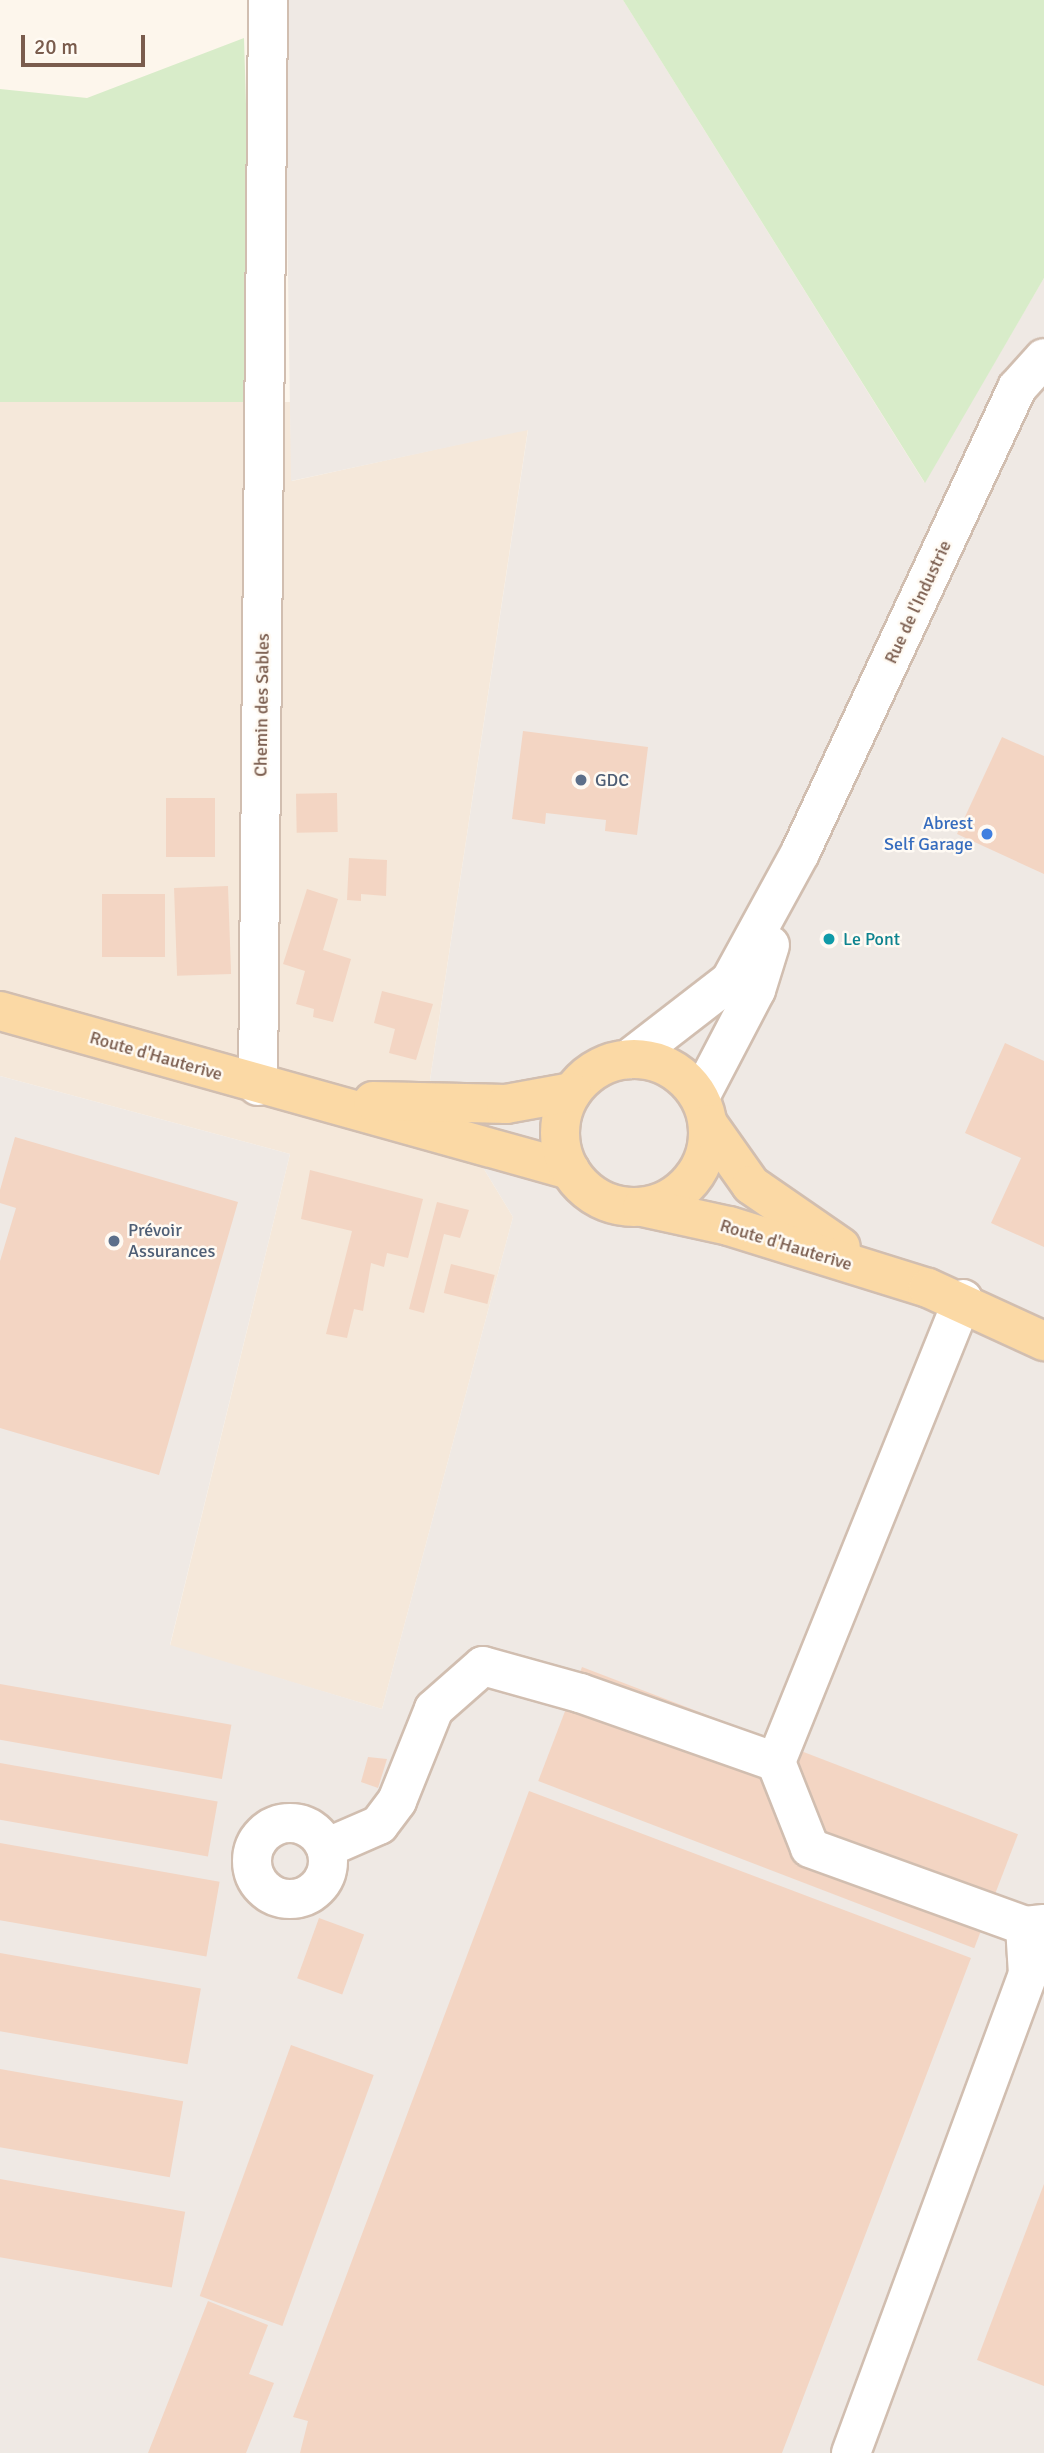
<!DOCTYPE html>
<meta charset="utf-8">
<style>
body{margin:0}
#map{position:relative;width:1044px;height:2453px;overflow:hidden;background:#fdf6ec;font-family:Signika,sans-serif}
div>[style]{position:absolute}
.residential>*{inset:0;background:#f5e8da}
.industrial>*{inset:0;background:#efe9e4}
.green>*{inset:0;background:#d8ecc9}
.building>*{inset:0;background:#f3d5c3;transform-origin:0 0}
.roads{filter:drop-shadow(2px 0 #d1beb0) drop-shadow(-2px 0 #d1beb0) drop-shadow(0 2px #d1beb0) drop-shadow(0 -2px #d1beb0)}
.minor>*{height:38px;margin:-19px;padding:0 19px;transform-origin:19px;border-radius:19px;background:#fff}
.minor>.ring{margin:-19px;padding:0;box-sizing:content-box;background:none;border:38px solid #fff;border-radius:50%}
.major>*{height:38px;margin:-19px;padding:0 19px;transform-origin:19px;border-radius:19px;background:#fbd9a5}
.major>.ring{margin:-19px;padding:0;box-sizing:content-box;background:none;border:38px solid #fbd9a5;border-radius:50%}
.dots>*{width:19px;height:19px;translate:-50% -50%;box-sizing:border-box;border:4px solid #fffaf3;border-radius:50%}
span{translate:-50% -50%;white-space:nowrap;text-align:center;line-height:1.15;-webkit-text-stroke:5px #fffaf3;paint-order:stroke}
.street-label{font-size:18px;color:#7a5c4d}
.service-label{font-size:18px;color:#4e5e75}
.left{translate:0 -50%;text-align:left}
.shop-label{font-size:18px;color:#366cbe}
.right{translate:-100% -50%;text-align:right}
.culture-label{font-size:18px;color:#0d838f}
.scale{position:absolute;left:21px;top:35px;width:124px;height:32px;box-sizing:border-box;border:4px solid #7a5c4d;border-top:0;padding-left:9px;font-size:21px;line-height:24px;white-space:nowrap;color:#7a5c4d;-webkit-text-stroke:5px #fffaf3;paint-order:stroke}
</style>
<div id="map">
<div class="residential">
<i style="clip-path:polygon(0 402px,290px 402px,292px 481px,528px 429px,430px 1080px,513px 1217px,382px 1709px,170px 1646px,290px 1154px,0 1076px)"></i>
</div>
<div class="industrial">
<i style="clip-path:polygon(284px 0,623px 0,924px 482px,1044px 278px,1044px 2453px,0 2453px,0 1076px,290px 1154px,170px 1645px,382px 1709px,513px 1217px,430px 1080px,528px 430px,291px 481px)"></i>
</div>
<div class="green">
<i style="clip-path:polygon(623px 0,1044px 0,1044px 278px,925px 483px)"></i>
<i style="clip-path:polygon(244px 38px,255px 402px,0 402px,0 89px,87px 98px)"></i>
</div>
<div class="building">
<i style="clip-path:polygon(523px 731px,648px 747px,637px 835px,605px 831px,606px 820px,546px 813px,545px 824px,512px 819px)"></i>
<i style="clip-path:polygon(1002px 737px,1044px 756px,1044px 874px,957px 834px)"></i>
<i style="left:337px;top:793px;width:39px;height:41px;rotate:89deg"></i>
<i style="left:166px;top:798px;width:49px;height:59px"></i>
<i style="clip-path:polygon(349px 858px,387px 860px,386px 896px,361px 894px,361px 901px,347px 900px)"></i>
<i style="left:228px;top:886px;width:88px;height:54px;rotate:88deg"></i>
<i style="clip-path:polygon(307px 889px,338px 899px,323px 950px,351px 959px,333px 1022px,313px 1017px,314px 1009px,296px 1004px,305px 971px,283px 964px)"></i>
<i style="left:102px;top:894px;width:63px;height:63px"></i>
<i style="clip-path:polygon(382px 991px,433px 1004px,416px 1060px,389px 1053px,395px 1029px,374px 1023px)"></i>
<i style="clip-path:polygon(1005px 1043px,1044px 1061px,1044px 1247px,991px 1223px,1021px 1158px,965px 1133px)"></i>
<i style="clip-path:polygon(15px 1137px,238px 1202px,159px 1475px,0 1428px,0 1261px,16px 1208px,0 1203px,0 1190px)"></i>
<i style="clip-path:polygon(310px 1170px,423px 1199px,408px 1258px,387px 1253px,384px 1267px,371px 1263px,363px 1311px,354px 1309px,347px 1338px,326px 1334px,352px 1231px,301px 1219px)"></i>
<i style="clip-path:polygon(437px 1202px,469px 1210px,460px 1238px,444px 1234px,424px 1313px,409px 1309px)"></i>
<i style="left:451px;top:1264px;width:45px;height:30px;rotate:14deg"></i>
<i style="left:582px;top:1667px;width:467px;height:122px;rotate:21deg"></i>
<i style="left:0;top:1684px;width:235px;height:55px;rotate:10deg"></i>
<i style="clip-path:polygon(368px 1757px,387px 1759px,378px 1788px,361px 1782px)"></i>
<i style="left:0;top:1763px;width:221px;height:56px;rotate:10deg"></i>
<i style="clip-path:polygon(529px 1791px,971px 1958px,782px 2453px,300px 2453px,308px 2421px,293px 2417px)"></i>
<i style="left:0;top:1843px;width:223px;height:76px;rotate:10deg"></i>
<i style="left:319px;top:1918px;width:48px;height:64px;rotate:20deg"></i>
<i style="left:0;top:1953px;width:204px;height:77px;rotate:10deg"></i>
<i style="left:291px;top:2045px;width:88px;height:267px;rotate:20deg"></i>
<i style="left:0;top:2069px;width:186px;height:77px;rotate:10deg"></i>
<i style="left:0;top:2179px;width:188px;height:77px;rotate:10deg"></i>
<i style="clip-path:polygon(1044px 2184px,1044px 2386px,977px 2360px)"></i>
<i style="clip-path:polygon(208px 2301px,268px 2325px,249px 2374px,274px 2383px,246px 2453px,148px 2453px)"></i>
</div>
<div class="roads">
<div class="minor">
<i style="left:629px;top:1059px;width:128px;rotate:-37.7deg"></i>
<i style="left:730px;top:981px;width:146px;rotate:-61.3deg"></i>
<i style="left:800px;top:853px;width:513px;rotate:-64.98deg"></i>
<i style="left:1017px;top:388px;width:40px;rotate:-48deg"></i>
<i style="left:258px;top:1086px;width:1086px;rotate:-89.47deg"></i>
<i style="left:700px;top:1097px;width:121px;rotate:-62.4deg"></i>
<i style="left:756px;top:990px;width:47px;rotate:-72.7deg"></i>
<i style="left:963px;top:1299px;width:499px;rotate:112deg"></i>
<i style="left:776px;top:1762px;width:92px;rotate:68.4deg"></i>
<i style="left:810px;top:1848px;width:229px;rotate:19.9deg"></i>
<i class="ring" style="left:252px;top:1823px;width:38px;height:38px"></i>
<i style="left:326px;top:1848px;width:58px;rotate:-23.5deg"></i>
<i style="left:379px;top:1825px;width:30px;rotate:-53deg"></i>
<i style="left:397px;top:1801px;width:99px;rotate:-68.1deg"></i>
<i style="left:434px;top:1709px;width:65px;rotate:-41.3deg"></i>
<i style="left:483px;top:1666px;width:101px;rotate:15.6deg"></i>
<i style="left:580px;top:1693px;width:208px;rotate:19.4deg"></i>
<i style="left:851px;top:2453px;width:511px;rotate:-69.72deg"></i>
<i style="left:1028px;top:1974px;width:48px;rotate:-93.6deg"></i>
<i style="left:1025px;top:1926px;width:19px;rotate:-6deg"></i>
</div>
<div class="major">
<i style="left:0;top:1011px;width:592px;rotate:15.59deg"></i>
<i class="ring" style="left:560px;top:1059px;width:110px;height:110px"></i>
<i style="left:373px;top:1101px;width:133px;rotate:1.3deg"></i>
<i style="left:506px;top:1104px;width:67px;rotate:-10.3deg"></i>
<i style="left:708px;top:1124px;width:75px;rotate:54.8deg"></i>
<i style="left:751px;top:1185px;width:109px;rotate:34.6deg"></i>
<i style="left:642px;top:1207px;width:89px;rotate:12.3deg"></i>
<i style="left:729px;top:1226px;width:208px;rotate:17.3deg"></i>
<i style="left:928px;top:1288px;width:128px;rotate:24.6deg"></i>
</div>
</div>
<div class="dots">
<i style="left:581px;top:780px;background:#5c6f8a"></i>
<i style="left:987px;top:834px;background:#3f7fe0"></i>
<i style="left:829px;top:939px;background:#0f9aa8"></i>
<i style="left:114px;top:1241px;background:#5c6f8a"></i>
</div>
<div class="street-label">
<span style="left:918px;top:602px;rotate:-65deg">Rue de l'Industrie</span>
<span style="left:262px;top:705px;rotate:-89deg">Chemin des Sables</span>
<span style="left:156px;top:1056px;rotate:16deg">Route d'Hauterive</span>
<span style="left:786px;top:1245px;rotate:17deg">Route d'Hauterive</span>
</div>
<div class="service-label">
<span class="left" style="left:595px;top:780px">GDC</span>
<span class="left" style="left:128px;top:1241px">Prévoir<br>Assurances</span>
</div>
<div class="shop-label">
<span class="right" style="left:973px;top:834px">Abrest<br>Self Garage</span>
</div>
<div class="culture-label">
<span class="left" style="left:843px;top:939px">Le Pont</span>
</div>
<div class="scale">20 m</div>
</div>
